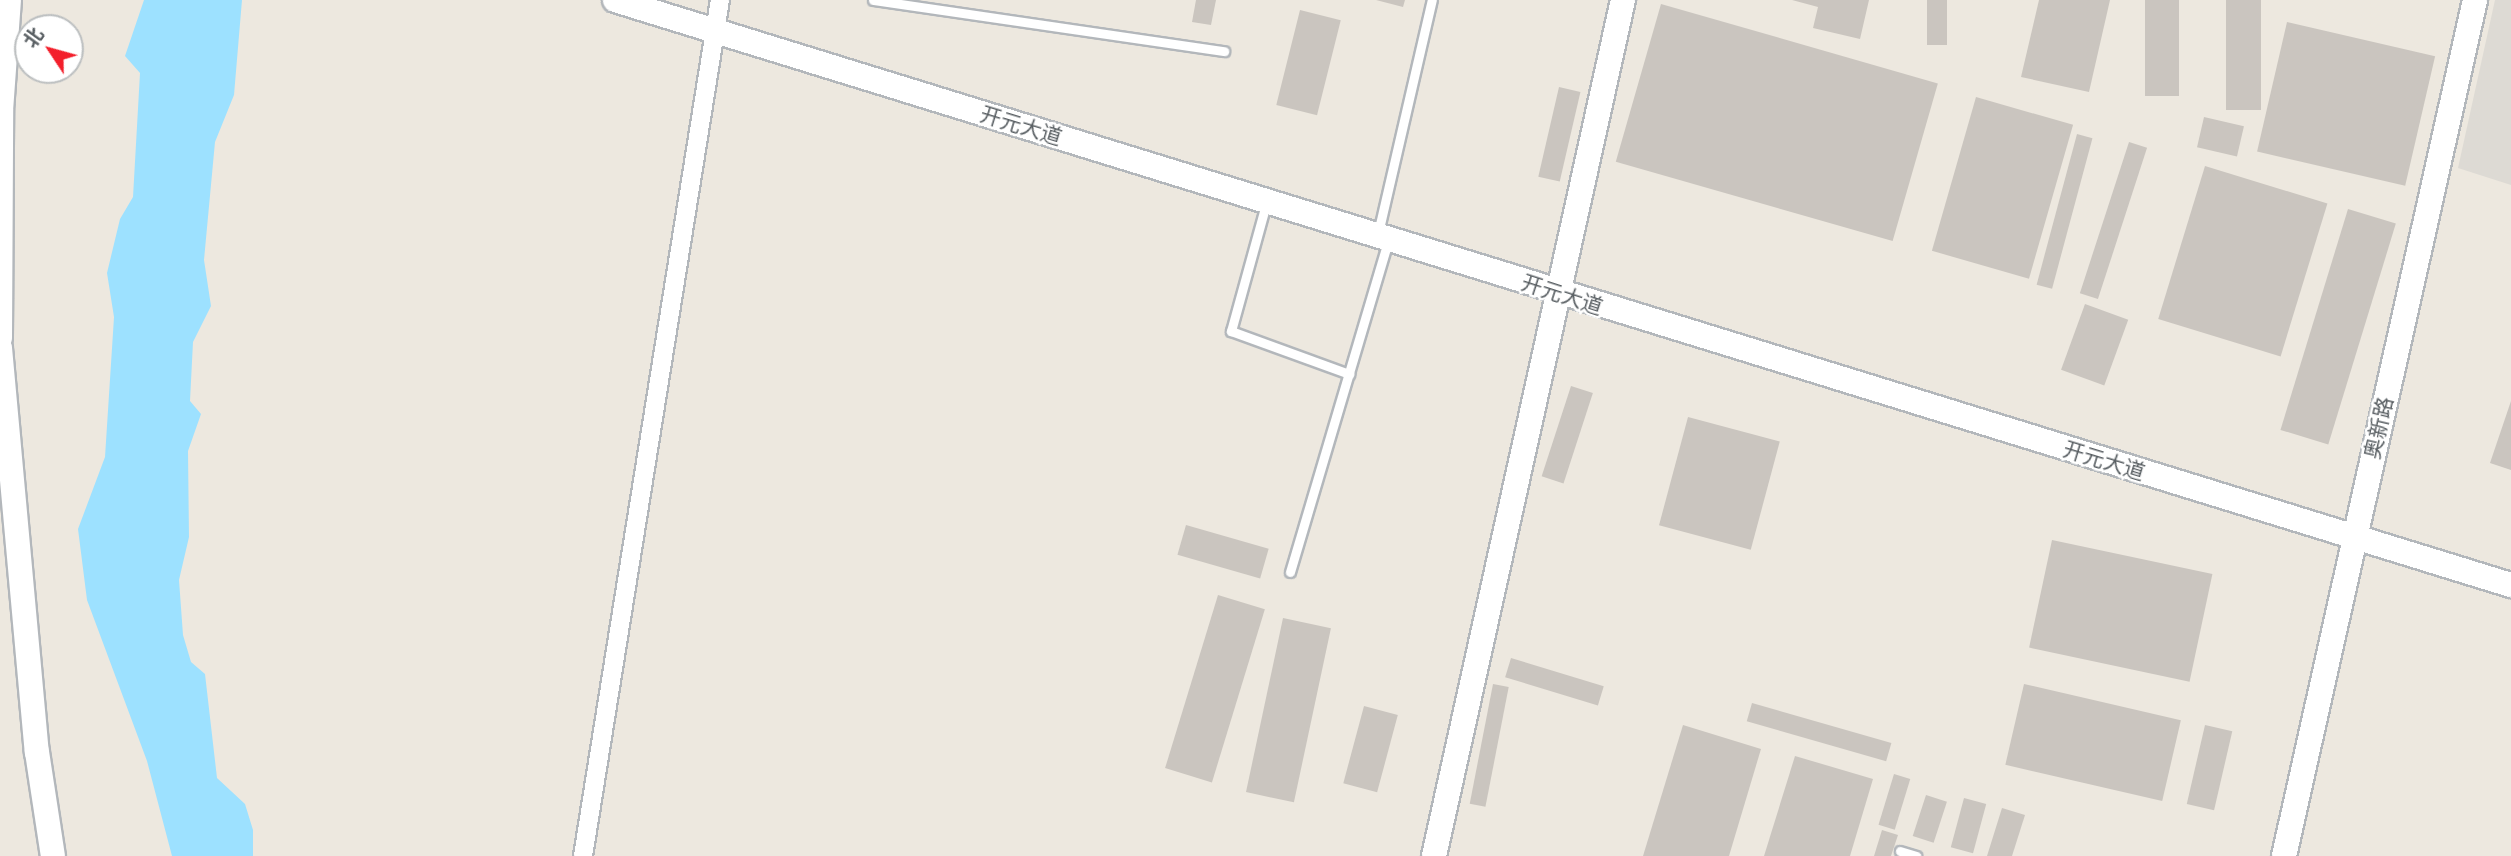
<!DOCTYPE html>
<meta charset="utf-8">
<style>
body{margin:0}
#map{position:relative;width:2511px;height:856px;overflow:hidden;background:#ede8df;font-family:Figtree,"Noto Sans SC",sans-serif}
div>[style]{position:absolute}
.industrial>*{inset:0;background:#dddad4}
.water>*{inset:0;background:#9de1ff}
.building>*{inset:0;background:#cac5bf;transform-origin:0 0}
.roads{filter:drop-shadow(2px 0 #b3b7bb) drop-shadow(-2px 0 #b3b7bb) drop-shadow(0 2px #b3b7bb) drop-shadow(0 -2px #b3b7bb)}
.lane>*{height:9px;margin:-4.5px;padding:0 4.5px;transform-origin:4.5px;border-radius:4.5px;background:#fff}
.street>*{height:18px;margin:-9px;padding:0 9px;transform-origin:9px;border-radius:9px;background:#fff}
.secondary>*{height:24px;margin:-12px;padding:0 12px;transform-origin:12px;border-radius:12px;background:#fff}
span{translate:-50% -50%;white-space:nowrap;text-align:center;line-height:1.15;-webkit-text-stroke:5px #fff;paint-order:stroke}
.street-label{font-size:21px;color:#585e62}
.north{position:absolute;left:14px;top:14px;width:70px;height:70px;box-sizing:border-box;background:#fff;border:2px solid #bcbfc0;border-radius:50%;rotate:306deg;font-size:19px;font-weight:700;line-height:28px;text-align:center;color:#585e62}
.north::after{content:'';display:block;margin:auto;width:24px;height:32px;background:#f31f2b;clip-path:polygon(50% 0,100% 100%,50% 72%,0 100%)}
</style>
<div id="map">
<div class="industrial">
<i style="clip-path:polygon(2495px 0,2511px 0,2511px 185px,2458px 168px)"></i>
</div>
<div class="water">
<i style="clip-path:polygon(144px 0,242px 0,234px 95px,215px 142px,204px 260px,211px 306px,193px 342px,190px 401px,201px 414px,188px 451px,189px 537px,179px 580px,183px 635px,191px 662px,205px 674px,217px 778px,245px 804px,253px 830px,253px 856px,172px 856px,147px 761px,87px 600px,78px 529px,105px 457px,114px 317px,107px 273px,120px 219px,133px 197px,140px 73px,125px 56px)"></i>
</div>
<div class="building">
<i style="clip-path:polygon(1196px 0,1216px 0,1211px 25px,1192px 22px)"></i>
<i style="clip-path:polygon(1376px 0,1405px 0,1403px 7px)"></i>
<i style="clip-path:polygon(1792px 0,1869px 0,1860px 39px,1813px 28px,1818px 7px)"></i>
<i style="left:1927px;top:0;width:20px;height:45px"></i>
<i style="clip-path:polygon(2039px 0,2110px 0,2089px 92px,2021px 77px)"></i>
<i style="left:2145px;top:0;width:34px;height:96px"></i>
<i style="left:2226px;top:0;width:35px;height:110px"></i>
<i style="left:1661px;top:4px;width:288px;height:164px;rotate:16deg"></i>
<i style="left:1300px;top:10px;width:42px;height:98px;rotate:14deg"></i>
<i style="left:2287px;top:22px;width:152px;height:133px;rotate:13deg"></i>
<i style="left:1559px;top:87px;width:22px;height:92px;rotate:13deg"></i>
<i style="left:1976px;top:97px;width:101px;height:160px;rotate:16deg"></i>
<i style="left:2204px;top:117px;width:41px;height:31px;rotate:13deg"></i>
<i style="left:2077px;top:134px;width:16px;height:156px;rotate:15deg"></i>
<i style="left:2129px;top:142px;width:19px;height:159px;rotate:18deg"></i>
<i style="left:2205px;top:166px;width:128px;height:160px;rotate:17deg"></i>
<i style="left:2348px;top:209px;width:50px;height:231px;rotate:17deg"></i>
<i style="left:2085px;top:304px;width:46px;height:70px;rotate:20deg"></i>
<i style="left:1571px;top:386px;width:23px;height:95px;rotate:18deg"></i>
<i style="clip-path:polygon(2511px 401px,2511px 470px,2490px 463px)"></i>
<i style="left:1688px;top:417px;width:95px;height:112px;rotate:15deg"></i>
<i style="left:1186px;top:525px;width:86px;height:31px;rotate:16deg"></i>
<i style="left:2052px;top:540px;width:164px;height:110px;rotate:12deg"></i>
<i style="left:1218px;top:595px;width:49px;height:181px;rotate:17deg"></i>
<i style="left:1283px;top:618px;width:49px;height:178px;rotate:12deg"></i>
<i style="left:1511px;top:658px;width:97px;height:20px;rotate:17deg"></i>
<i style="left:1493px;top:684px;width:16px;height:122px;rotate:11deg"></i>
<i style="left:2024px;top:684px;width:161px;height:83px;rotate:13deg"></i>
<i style="left:1752px;top:703px;width:145px;height:19px;rotate:16deg"></i>
<i style="left:1364px;top:706px;width:35px;height:80px;rotate:15deg"></i>
<i style="clip-path:polygon(1683px 725px,1761px 749px,1729px 856px,1643px 856px)"></i>
<i style="left:2205px;top:725px;width:28px;height:81px;rotate:13deg"></i>
<i style="clip-path:polygon(1795px 756px,1873px 779px,1850px 856px,1764px 856px)"></i>
<i style="left:1894px;top:774px;width:17px;height:53px;rotate:17deg"></i>
<i style="left:1926px;top:795px;width:22px;height:43px;rotate:18deg"></i>
<i style="left:1964px;top:798px;width:23px;height:51px;rotate:15deg"></i>
<i style="clip-path:polygon(2002px 808px,2025px 815px,2012px 856px,1987px 856px)"></i>
<i style="clip-path:polygon(1882px 830px,1898px 835px,1891px 856px,1874px 856px)"></i>
</div>
<div class="roads">
<div class="lane">
<i style="left:873px;top:0;width:355px;rotate:8.3deg"></i>
<i style="left:1266px;top:204px;width:132px;rotate:105.4deg"></i>
<i style="left:1231px;top:331px;width:126px;rotate:20deg"></i>
<i style="left:1378px;top:233px;width:239px;rotate:-77deg"></i>
<i style="left:1290px;top:572px;width:344px;rotate:-73.5deg"></i>
<i style="left:1900px;top:851px;width:17px;rotate:17deg"></i>
</div>
<div class="street">
<i style="left:583px;top:856px;width:867px;rotate:-80.91deg"></i>
</div>
<div class="secondary">
<i style="left:615px;top:0;width:1984px;rotate:17.15deg"></i>
<i style="left:0;top:338px;width:227px;rotate:-89.7deg"></i>
<i style="left:1px;top:111px;width:111px;rotate:-85.9deg"></i>
<i style="left:0;top:348px;width:406px;rotate:84.8deg"></i>
<i style="left:37px;top:752px;width:105px;rotate:81.3deg"></i>
<i style="left:1434px;top:856px;width:877px;rotate:-77.55deg"></i>
<i style="left:2284px;top:856px;width:877px;rotate:-77.42deg"></i>
</div>
</div>
<div class="street-label">
<span style="left:1021px;top:126px;rotate:17deg">开元大道</span>
<span style="left:1562px;top:295px;rotate:18deg">开元大道</span>
<span style="left:2379px;top:428px;rotate:-77deg">奥新路</span>
<span style="left:2104px;top:461px;rotate:17deg">开元大道</span>
</div>
<div class="north">北</div>
</div>
